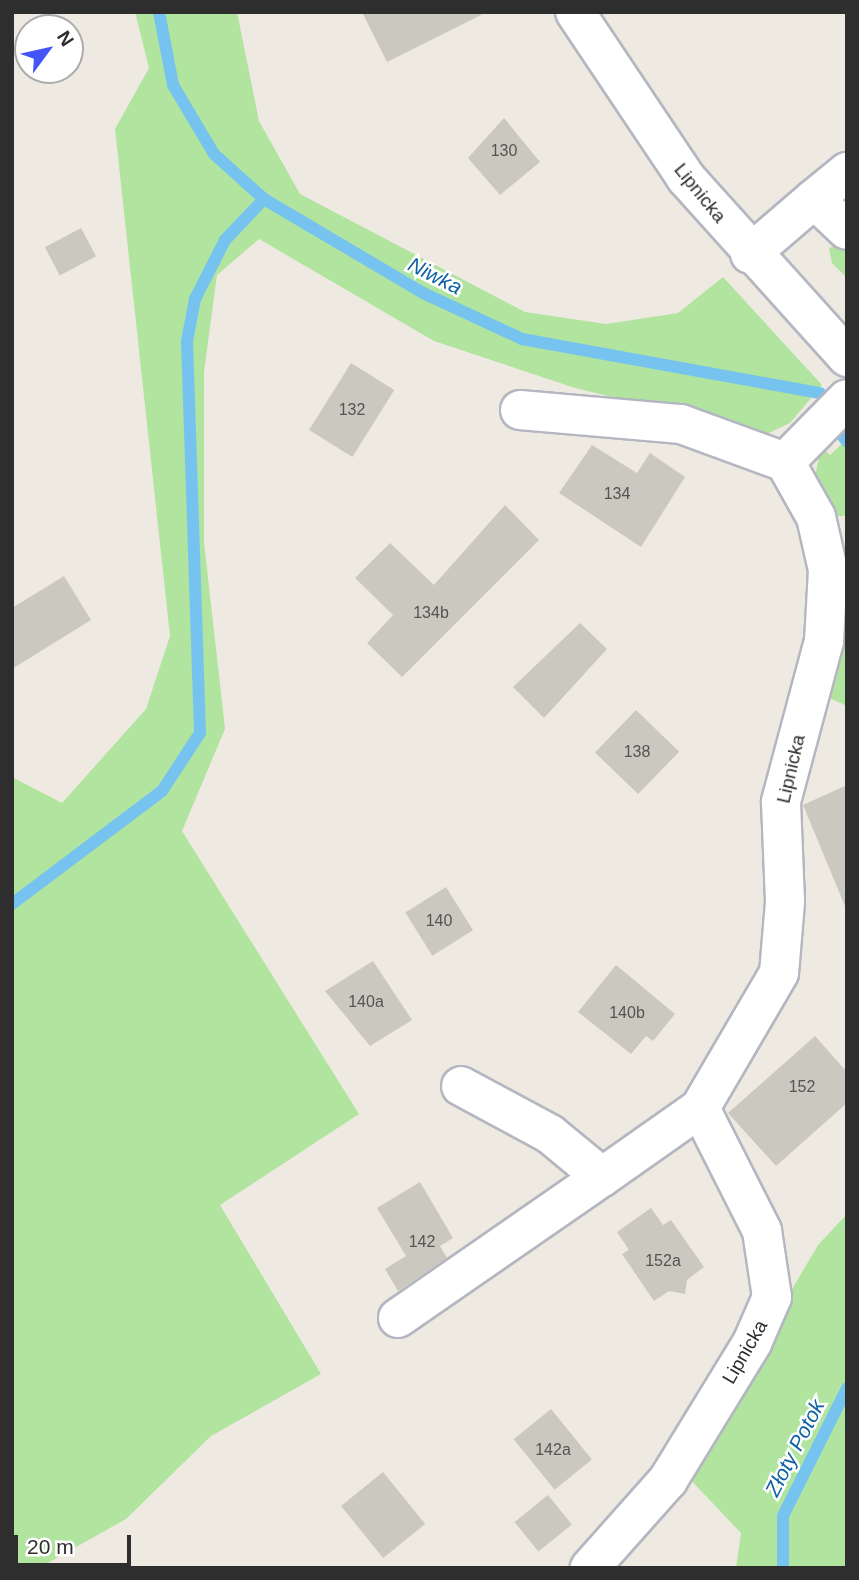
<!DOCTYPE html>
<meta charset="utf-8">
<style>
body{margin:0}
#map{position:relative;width:859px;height:1580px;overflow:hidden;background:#efeae1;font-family:Arial,sans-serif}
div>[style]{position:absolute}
.green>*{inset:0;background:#b0e49f}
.stream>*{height:12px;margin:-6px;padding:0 6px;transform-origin:6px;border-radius:6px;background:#76c3ef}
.building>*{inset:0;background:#cbc8bf;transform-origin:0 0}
.roads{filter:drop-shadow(2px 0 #b4b6c1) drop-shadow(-2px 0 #b4b6c1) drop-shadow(0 2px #b4b6c1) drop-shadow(0 -2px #b4b6c1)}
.minor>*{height:38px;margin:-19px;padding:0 19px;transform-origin:19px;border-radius:19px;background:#fff}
.tertiary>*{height:38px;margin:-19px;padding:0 19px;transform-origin:19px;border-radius:19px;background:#fff}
span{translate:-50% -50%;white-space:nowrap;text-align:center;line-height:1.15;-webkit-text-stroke:5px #fff;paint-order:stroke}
.number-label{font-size:16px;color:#555452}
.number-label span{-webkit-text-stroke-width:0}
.street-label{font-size:19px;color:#2e2e2e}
.water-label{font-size:21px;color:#0e61a2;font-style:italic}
.frame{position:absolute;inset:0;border:14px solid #2e2e2e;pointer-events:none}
.north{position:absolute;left:14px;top:14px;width:70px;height:70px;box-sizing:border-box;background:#fff;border:2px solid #ababab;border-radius:50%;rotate:57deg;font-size:19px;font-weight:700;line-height:28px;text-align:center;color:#2e2e2e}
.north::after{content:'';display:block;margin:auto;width:24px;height:32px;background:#4354f9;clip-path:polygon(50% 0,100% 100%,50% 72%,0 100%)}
.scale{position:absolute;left:14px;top:1535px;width:117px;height:32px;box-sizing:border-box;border:4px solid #2e2e2e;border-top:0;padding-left:9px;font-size:21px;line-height:24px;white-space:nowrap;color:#2e2e2e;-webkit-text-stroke:5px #fff;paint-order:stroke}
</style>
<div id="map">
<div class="green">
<i style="clip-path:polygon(135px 12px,237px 12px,259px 121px,300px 194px,525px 312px,606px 324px,678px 313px,723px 277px,822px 385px,790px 423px,767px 434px,575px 388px,434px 341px,259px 239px,217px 275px,204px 372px,204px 542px,225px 729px,182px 831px,359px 1114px,220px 1205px,321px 1374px,211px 1436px,126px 1519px,39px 1568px,12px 1568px,12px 777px,62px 803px,146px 709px,170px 636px,115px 129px,149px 68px)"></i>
<i style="clip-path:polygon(838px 245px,847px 252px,847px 278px,832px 263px,829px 248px)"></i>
<i style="clip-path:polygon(847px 439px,847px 515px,831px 518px,814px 482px,821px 446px,830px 455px)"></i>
<i style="clip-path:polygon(847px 575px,847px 706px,818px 693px)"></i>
<i style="clip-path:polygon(847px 1214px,847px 1568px,736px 1568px,741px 1533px,684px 1473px,818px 1245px)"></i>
</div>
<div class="stream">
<i style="left:159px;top:12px;width:74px;rotate:79.1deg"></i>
<i style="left:173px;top:85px;width:80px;rotate:59.3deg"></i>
<i style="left:214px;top:154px;width:67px;rotate:42deg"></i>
<i style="left:264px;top:199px;width:185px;rotate:30.6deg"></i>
<i style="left:423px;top:293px;width:109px;rotate:24.9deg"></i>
<i style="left:522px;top:339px;width:303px;rotate:10.3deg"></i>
<i style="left:831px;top:420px;width:27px;rotate:54deg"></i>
<i style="left:12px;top:904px;width:188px;rotate:-37deg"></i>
<i style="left:162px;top:791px;width:69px;rotate:-56.8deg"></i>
<i style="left:200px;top:733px;width:392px;rotate:-91.9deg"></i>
<i style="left:187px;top:341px;width:43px;rotate:-79.2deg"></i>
<i style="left:195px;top:299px;width:66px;rotate:-63deg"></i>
<i style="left:225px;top:240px;width:57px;rotate:-46.4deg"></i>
<i style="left:783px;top:1568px;width:52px;rotate:-90deg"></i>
<i style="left:783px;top:1516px;width:143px;rotate:-63.4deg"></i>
</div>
<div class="building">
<i style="clip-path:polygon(362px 12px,487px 12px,387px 62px)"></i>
<i style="clip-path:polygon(504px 118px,540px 162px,500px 195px,468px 158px)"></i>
<i style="left:81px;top:228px;width:32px;height:41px;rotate:62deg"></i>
<i style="left:351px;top:363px;width:51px;height:79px;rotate:32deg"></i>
<i style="clip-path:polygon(592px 445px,637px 473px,650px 453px,685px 477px,641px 547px,559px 493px)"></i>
<i style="clip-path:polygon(505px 505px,539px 540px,402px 677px,367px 643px,393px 615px,355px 578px,390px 543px,434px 585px)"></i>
<i style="clip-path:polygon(64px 576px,91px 620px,12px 669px,12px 608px)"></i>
<i style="clip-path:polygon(580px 623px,607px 649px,544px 718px,513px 687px)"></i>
<i style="left:636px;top:710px;width:60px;height:59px;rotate:44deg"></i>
<i style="clip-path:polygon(847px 785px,847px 911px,803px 805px)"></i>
<i style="left:446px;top:887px;width:51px;height:48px;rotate:58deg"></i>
<i style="clip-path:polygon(373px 961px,412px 1020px,370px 1046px,325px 991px)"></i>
<i style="clip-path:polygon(616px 965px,675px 1014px,653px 1041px,646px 1036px,631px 1054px,578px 1012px)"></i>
<i style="clip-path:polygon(815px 1036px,847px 1072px,847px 1103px,776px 1166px,728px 1113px)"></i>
<i style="clip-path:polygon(420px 1182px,453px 1238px,440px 1246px,447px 1258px,398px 1291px,385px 1269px,406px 1256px,377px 1208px)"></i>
<i style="clip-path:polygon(651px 1208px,663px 1225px,671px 1220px,704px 1267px,687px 1280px,685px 1294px,669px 1291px,654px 1301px,622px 1254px,629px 1250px,617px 1232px)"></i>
<i style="left:551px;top:1409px;width:65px;height:48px;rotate:51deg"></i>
<i style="left:383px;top:1472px;width:67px;height:54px;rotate:51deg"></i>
<i style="left:548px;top:1495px;width:38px;height:43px;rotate:51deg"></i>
</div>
<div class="roads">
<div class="minor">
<i style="left:814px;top:199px;width:43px;rotate:-39.3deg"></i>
<i style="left:750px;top:254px;width:84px;rotate:-40.7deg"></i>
<i style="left:814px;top:199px;width:45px;rotate:43.2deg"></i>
<i style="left:520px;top:410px;width:162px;rotate:5deg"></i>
<i style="left:681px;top:424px;width:111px;rotate:20.1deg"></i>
<i style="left:785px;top:462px;width:63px;rotate:60.6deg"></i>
<i style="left:816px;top:517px;width:54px;rotate:77.2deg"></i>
<i style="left:828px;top:570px;width:71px;rotate:93.2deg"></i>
<i style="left:824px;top:641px;width:167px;rotate:105deg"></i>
<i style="left:781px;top:802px;width:100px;rotate:87.7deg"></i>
<i style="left:785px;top:902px;width:71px;rotate:94.8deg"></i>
<i style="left:779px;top:973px;width:156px;rotate:120.3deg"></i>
<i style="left:700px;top:1108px;width:138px;rotate:63.2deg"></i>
<i style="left:762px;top:1231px;width:67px;rotate:81.4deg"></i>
<i style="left:772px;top:1297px;width:50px;rotate:113.5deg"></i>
<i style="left:752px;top:1343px;width:161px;rotate:121.5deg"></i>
<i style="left:668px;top:1480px;width:118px;rotate:131.6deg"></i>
<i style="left:785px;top:462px;width:88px;rotate:-45.5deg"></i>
<i style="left:602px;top:1177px;width:120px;rotate:-35.1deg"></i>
<i style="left:398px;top:1318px;width:248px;rotate:-34.7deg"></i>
<i style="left:602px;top:1177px;width:67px;rotate:-140.4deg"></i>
<i style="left:550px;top:1134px;width:101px;rotate:-151.7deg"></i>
</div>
<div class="tertiary">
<i style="left:575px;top:12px;width:200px;rotate:56.2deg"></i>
<i style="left:686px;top:178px;width:241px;rotate:48deg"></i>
</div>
</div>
<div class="number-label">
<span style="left:504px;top:151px">130</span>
<span style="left:352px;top:410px">132</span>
<span style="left:617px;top:494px">134</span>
<span style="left:431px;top:613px">134b</span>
<span style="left:637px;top:752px">138</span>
<span style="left:439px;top:921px">140</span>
<span style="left:366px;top:1002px">140a</span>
<span style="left:627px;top:1013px">140b</span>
<span style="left:802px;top:1087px">152</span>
<span style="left:422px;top:1242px">142</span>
<span style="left:663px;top:1261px">152a</span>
<span style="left:553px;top:1450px">142a</span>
</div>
<div class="street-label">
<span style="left:700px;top:193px;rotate:51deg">Lipnicka</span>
<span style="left:791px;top:769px;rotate:-77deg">Lipnicka</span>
<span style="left:745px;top:1352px;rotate:-60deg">Lipnicka</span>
</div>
<div class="water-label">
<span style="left:435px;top:276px;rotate:27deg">Niwka</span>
<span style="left:795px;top:1448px;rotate:-63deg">Złoty Potok</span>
</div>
<div class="frame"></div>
<div class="north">N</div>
<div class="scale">20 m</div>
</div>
